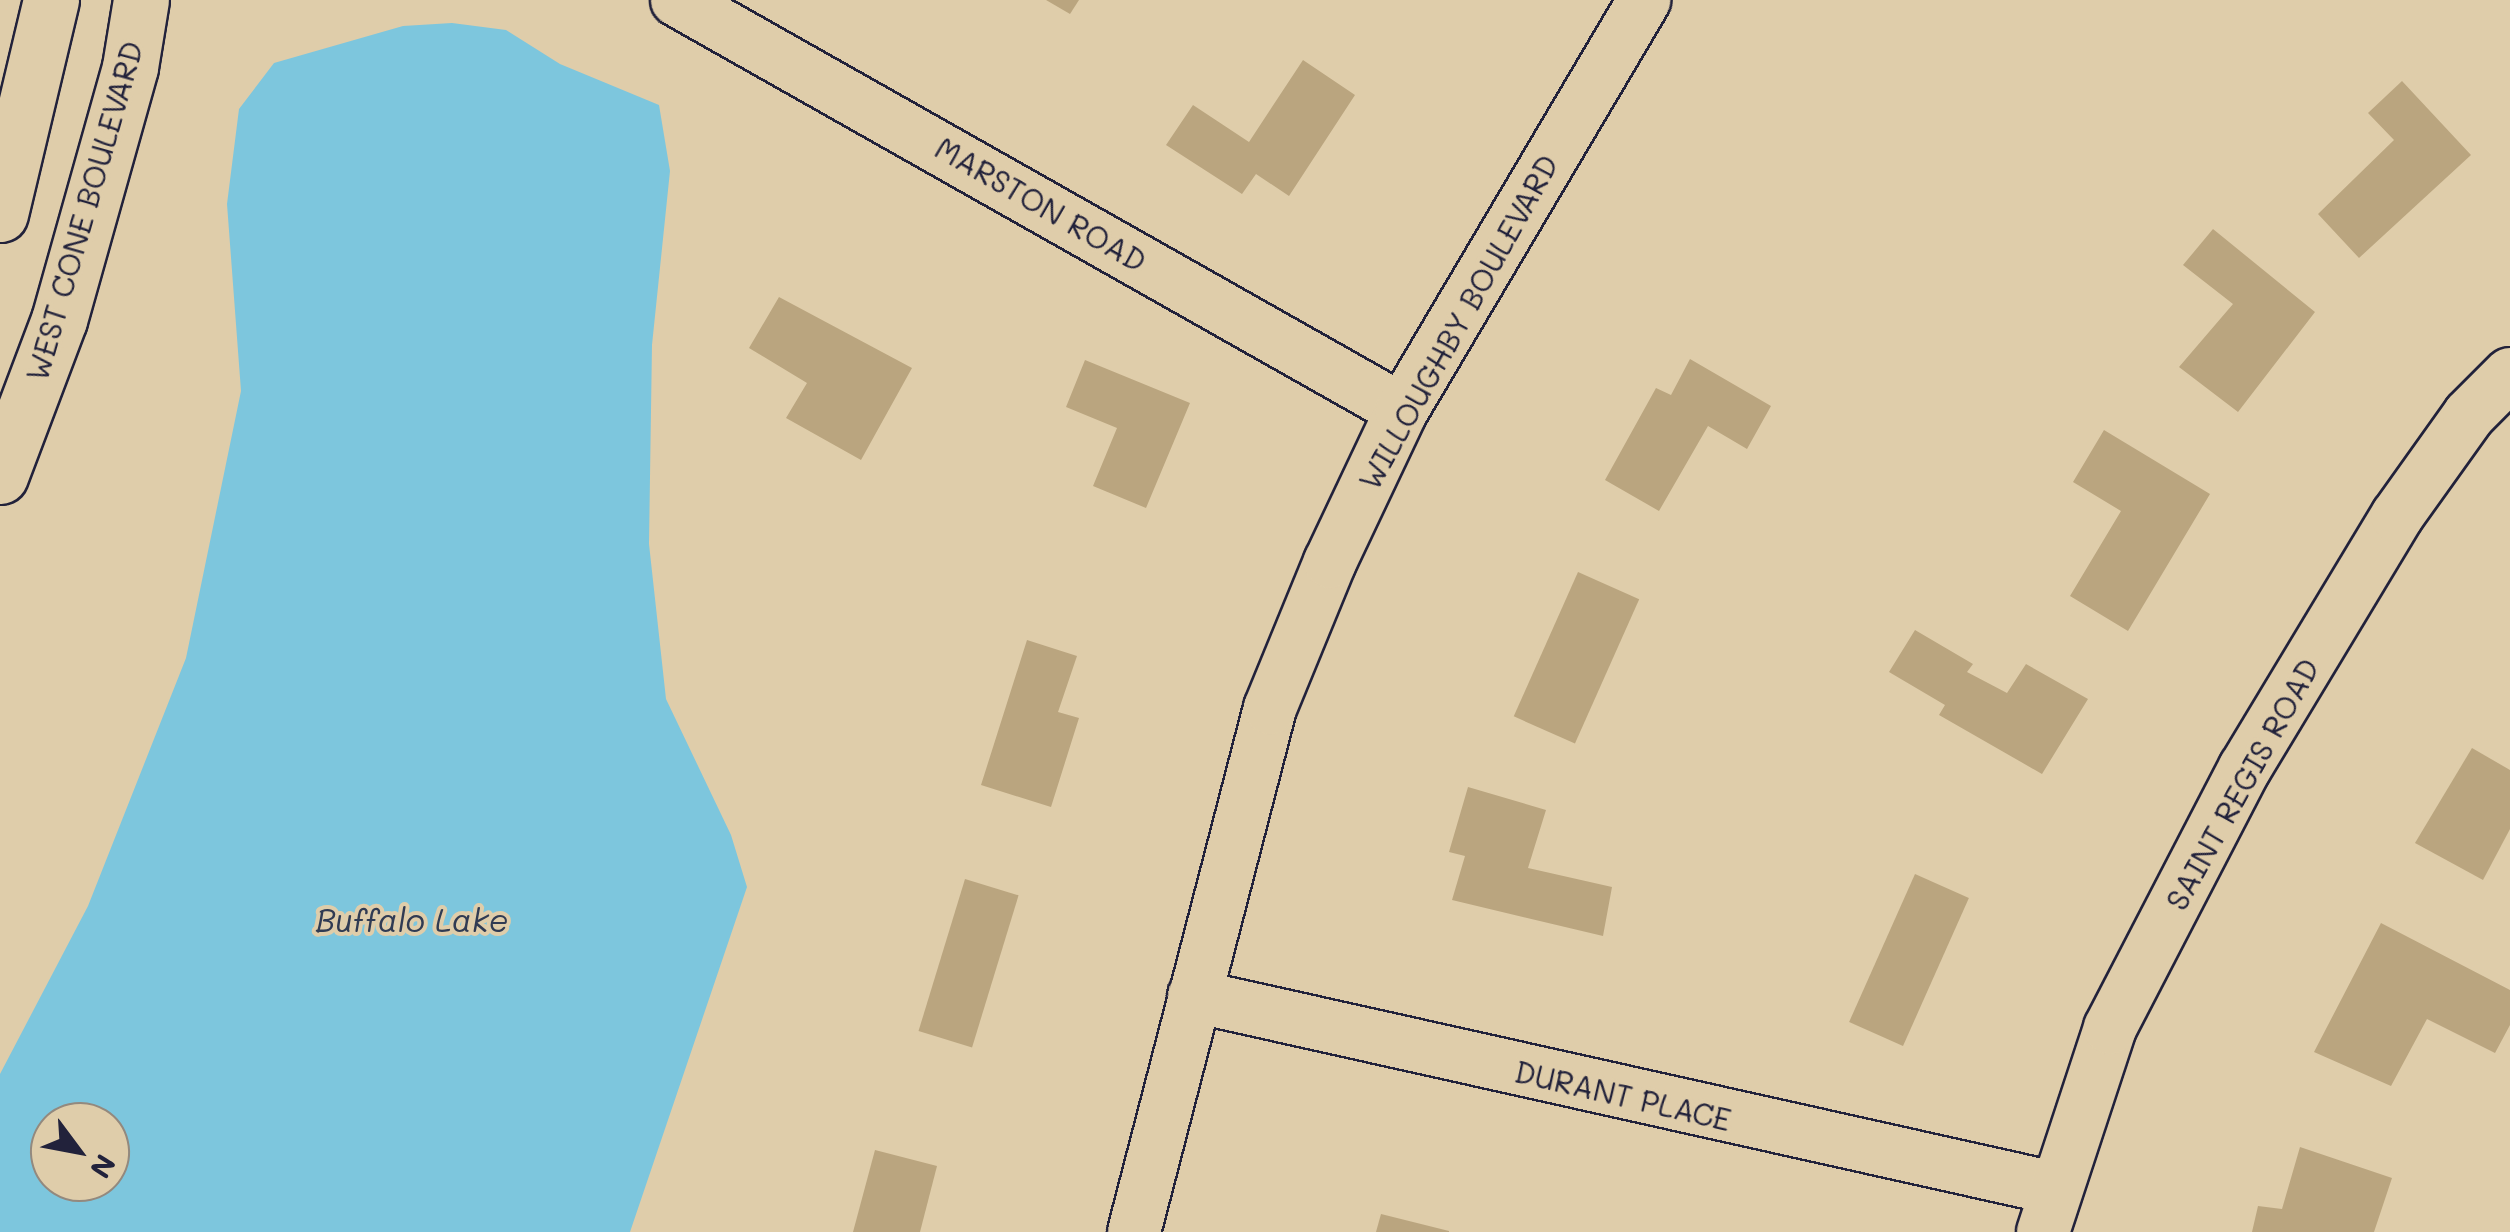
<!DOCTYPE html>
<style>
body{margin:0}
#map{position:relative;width:2510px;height:1232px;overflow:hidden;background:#dfcdaa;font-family:Mali,sans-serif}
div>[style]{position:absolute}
.water>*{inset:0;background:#7dc6dd}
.building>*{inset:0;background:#baa57f;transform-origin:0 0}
.roads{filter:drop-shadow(2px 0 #22223b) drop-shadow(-2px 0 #22223b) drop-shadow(0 2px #22223b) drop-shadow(0 -2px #22223b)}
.minor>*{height:52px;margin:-26px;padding:0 26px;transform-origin:26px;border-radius:26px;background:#dfcdaa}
.major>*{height:55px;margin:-27.5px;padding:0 27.5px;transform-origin:27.5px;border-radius:27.5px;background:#dfcdaa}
span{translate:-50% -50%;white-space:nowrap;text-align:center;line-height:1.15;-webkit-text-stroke:8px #dfcdaa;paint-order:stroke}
.street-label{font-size:30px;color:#22223b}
.water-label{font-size:32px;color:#303b53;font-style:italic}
.north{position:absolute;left:30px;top:1102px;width:100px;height:100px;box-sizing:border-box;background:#dfcdaa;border:2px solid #93897e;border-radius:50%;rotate:122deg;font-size:28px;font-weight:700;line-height:40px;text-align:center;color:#22223b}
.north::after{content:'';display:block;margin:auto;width:35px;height:45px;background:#22223b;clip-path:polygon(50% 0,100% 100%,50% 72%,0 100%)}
</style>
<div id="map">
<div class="water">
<i style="clip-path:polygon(evenodd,452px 23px,506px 30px,560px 64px,659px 105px,670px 171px,652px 345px,649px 544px,666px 699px,731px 835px,747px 887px,630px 1232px,0 1232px,0 1074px,88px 906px,186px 658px,241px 391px,227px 204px,239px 109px,274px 63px,403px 26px,452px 23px,50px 1122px,110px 1122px,110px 1182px,50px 1182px,50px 1122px)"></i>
</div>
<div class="building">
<i style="clip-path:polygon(1046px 0,1079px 0,1070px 14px)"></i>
<i style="clip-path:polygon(1303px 60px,1355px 95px,1289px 196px,1256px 174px,1242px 194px,1166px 145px,1193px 105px,1249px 142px)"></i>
<i style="clip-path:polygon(2402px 81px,2471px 155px,2359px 258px,2318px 214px,2394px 140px,2368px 113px)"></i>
<i style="clip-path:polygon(2213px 229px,2315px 312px,2238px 412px,2179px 367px,2233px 304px,2183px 265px)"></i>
<i style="clip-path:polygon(779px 297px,912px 368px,861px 460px,786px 418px,807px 383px,749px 348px)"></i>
<i style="clip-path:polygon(1690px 359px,1771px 406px,1747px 449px,1708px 426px,1659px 511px,1605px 480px,1656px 388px,1671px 395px)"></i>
<i style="clip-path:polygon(1085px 360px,1190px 403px,1146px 508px,1093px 486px,1117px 428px,1066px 407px)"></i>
<i style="clip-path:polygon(2104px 430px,2210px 494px,2128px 631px,2070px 596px,2121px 511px,2073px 482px)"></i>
<i style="left:1578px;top:572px;width:67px;height:158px;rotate:24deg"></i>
<i style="clip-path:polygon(1915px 630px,1973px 664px,1967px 672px,2007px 693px,2026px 664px,2088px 699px,2042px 774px,1939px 715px,1945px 705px,1889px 672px)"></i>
<i style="clip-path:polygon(1027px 640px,1077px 656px,1058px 712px,1079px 718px,1051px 807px,981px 785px)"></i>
<i style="clip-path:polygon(2472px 748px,2510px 770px,2510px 829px,2483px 880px,2415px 843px)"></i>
<i style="clip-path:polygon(1468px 787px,1546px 810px,1528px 868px,1612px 887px,1603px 936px,1452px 900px,1465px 856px,1449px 852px)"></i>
<i style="left:1915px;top:874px;width:59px;height:162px;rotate:24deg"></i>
<i style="left:965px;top:879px;width:56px;height:159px;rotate:17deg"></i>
<i style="clip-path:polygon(2381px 923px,2510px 990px,2510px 1025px,2495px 1053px,2427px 1019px,2391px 1086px,2314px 1052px)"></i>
<i style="clip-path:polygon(2300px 1147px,2392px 1178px,2374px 1232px,2252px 1232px,2258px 1206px,2282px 1209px)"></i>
<i style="clip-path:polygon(875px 1150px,937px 1166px,920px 1232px,853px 1232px)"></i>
<i style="clip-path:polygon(1381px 1214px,1449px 1231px,1449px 1232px,1376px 1232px)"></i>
</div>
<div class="roads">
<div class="minor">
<i style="left:677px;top:0;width:833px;rotate:29.49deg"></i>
<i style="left:1194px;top:996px;width:881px;rotate:12.59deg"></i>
<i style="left:1134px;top:1232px;width:541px;rotate:-75.45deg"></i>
<i style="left:1270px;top:708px;width:158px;rotate:-67.7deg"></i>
<i style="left:1330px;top:562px;width:168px;rotate:-64.7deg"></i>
<i style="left:1402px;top:410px;width:476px;rotate:-59.4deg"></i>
<i style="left:2043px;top:1232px;width:215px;rotate:-71.8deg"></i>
<i style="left:2110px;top:1028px;width:293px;rotate:-62.6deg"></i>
<i style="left:2245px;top:768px;width:294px;rotate:-58.9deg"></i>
<i style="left:2397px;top:516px;width:124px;rotate:-54.5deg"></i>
<i style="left:2469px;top:415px;width:58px;rotate:-45deg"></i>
</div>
<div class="major">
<i style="left:0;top:214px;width:220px;rotate:-76.6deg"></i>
<i style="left:0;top:476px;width:167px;rotate:-69.3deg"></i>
<i style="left:59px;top:320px;width:263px;rotate:-74.3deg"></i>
<i style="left:130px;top:67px;width:68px;rotate:-80.7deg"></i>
</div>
</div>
<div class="street-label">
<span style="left:1041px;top:204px;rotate:30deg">MARSTON ROAD</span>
<span style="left:84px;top:211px;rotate:-74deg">WEST CONE BOULEVARD</span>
<span style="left:1458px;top:322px;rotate:-61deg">WILLOUGHBY BOULEVARD</span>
<span style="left:2242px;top:784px;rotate:-61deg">SAINT REGIS ROAD</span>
<span style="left:1623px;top:1095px;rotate:13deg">DURANT PLACE</span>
</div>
<div class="water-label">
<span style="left:412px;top:919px">Buffalo Lake</span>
</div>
<div class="north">N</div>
</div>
